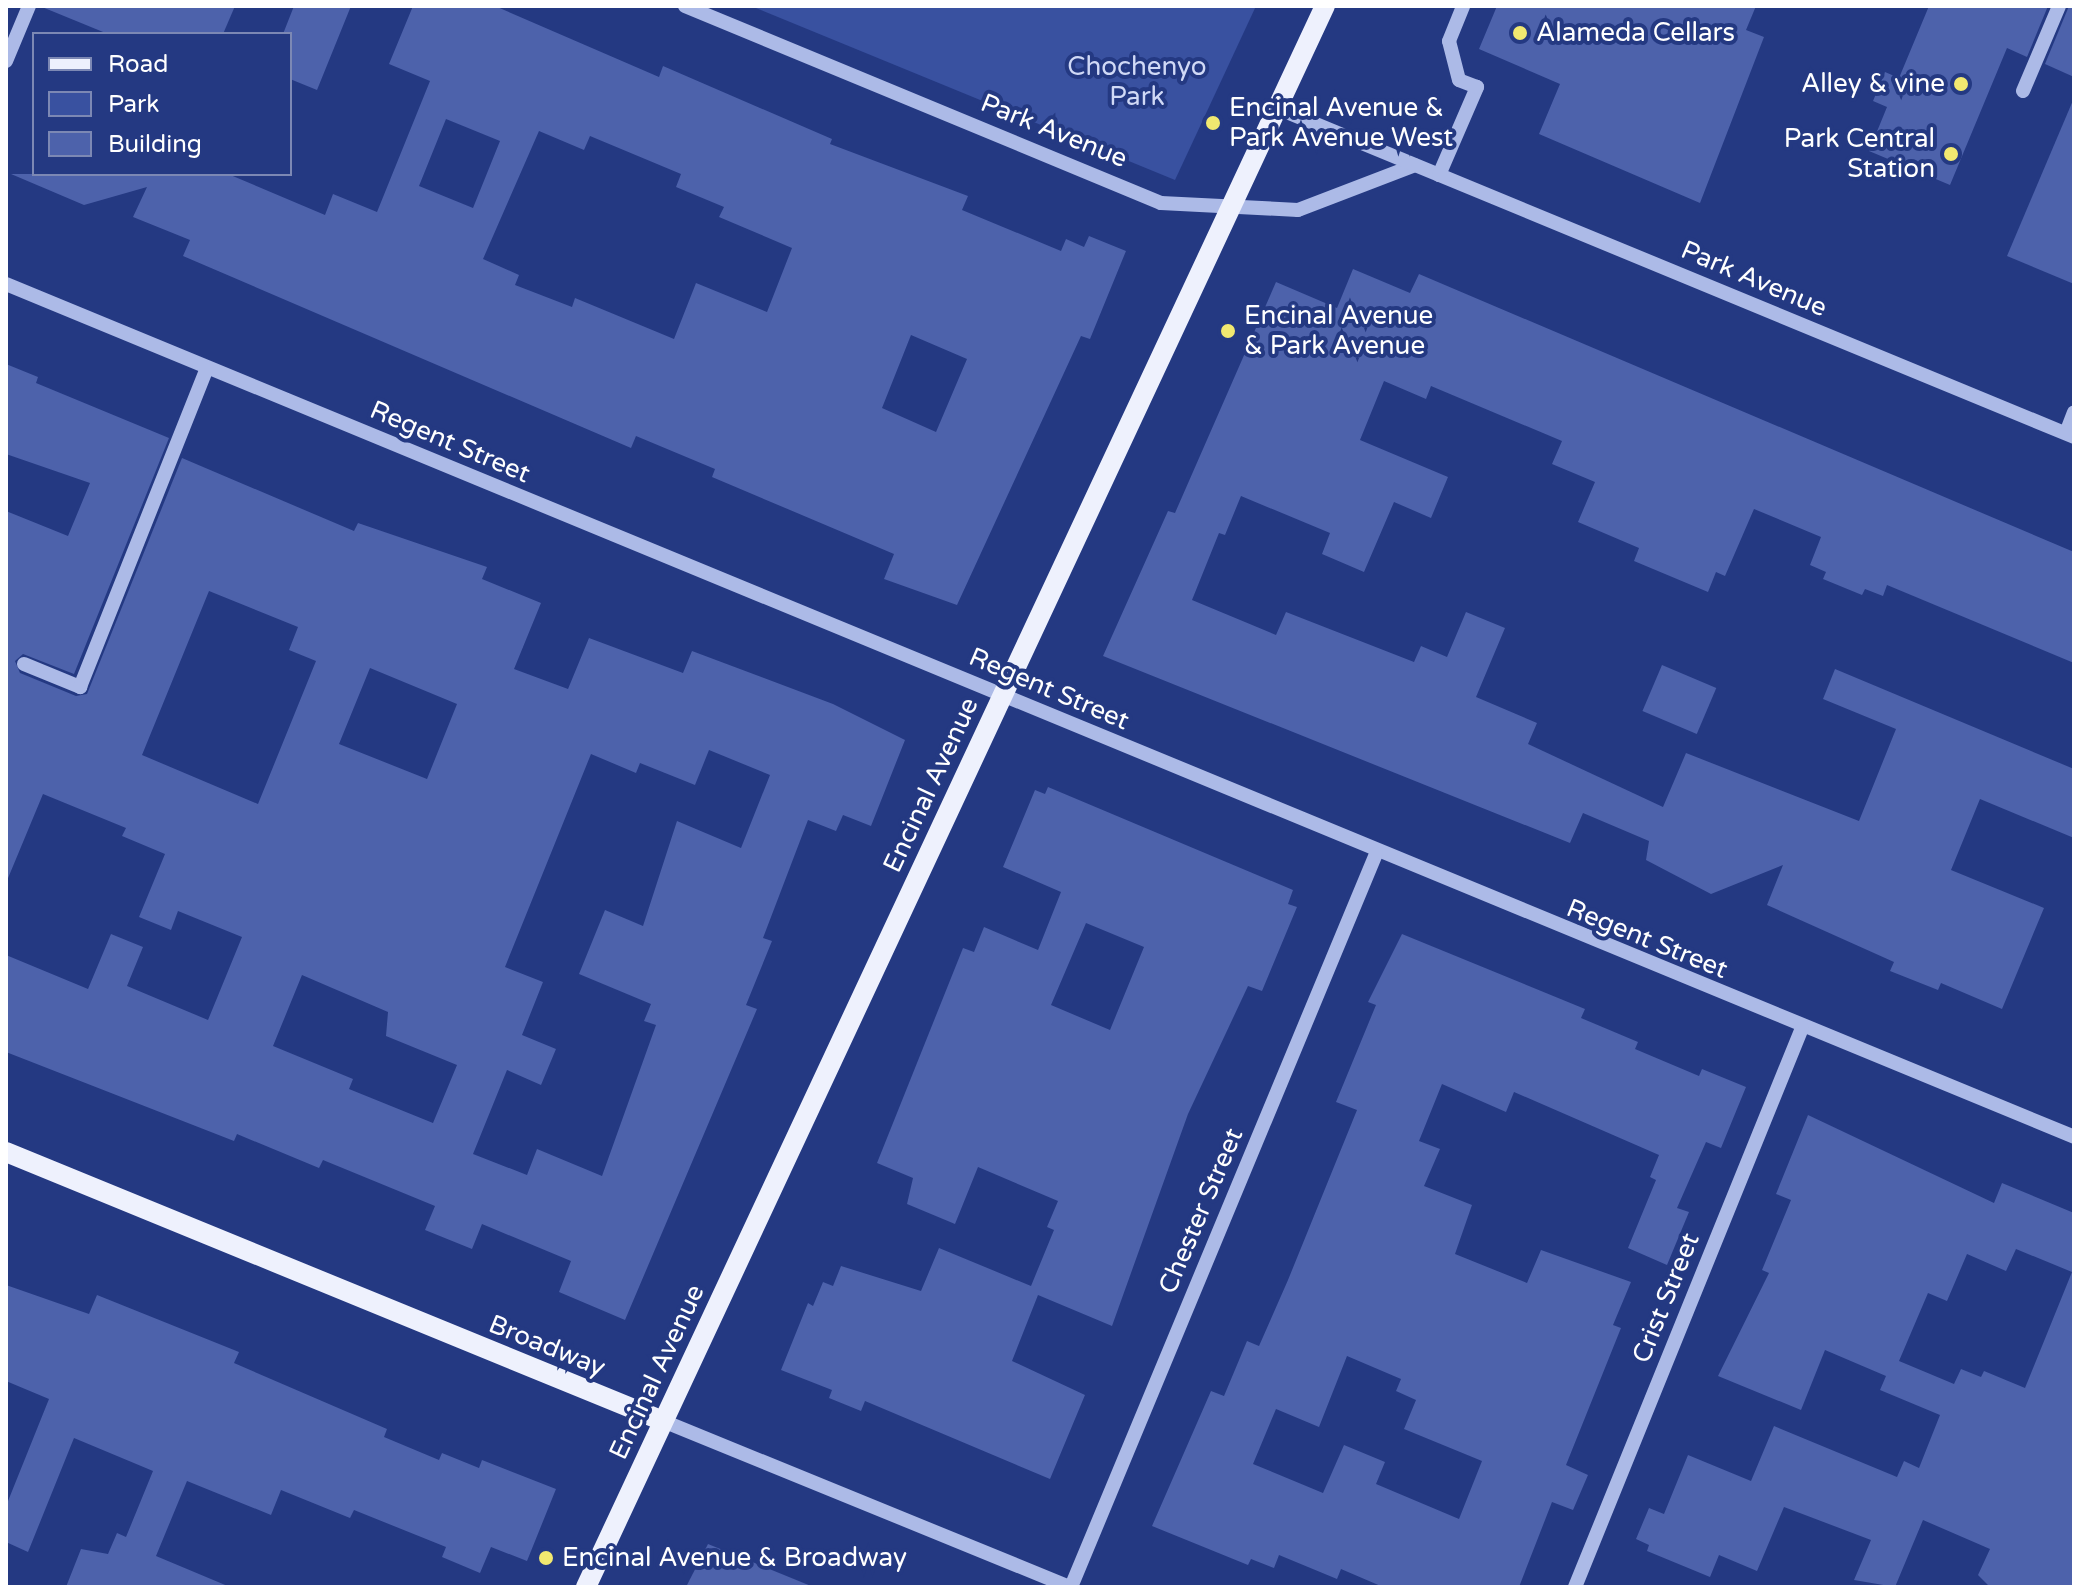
<!DOCTYPE html>
<style>
body{margin:0}
#map{position:relative;width:2080px;height:1593px;overflow:hidden;background:#243982;font-family:"Varela Round",sans-serif}
div>[style]{position:absolute}
.green>*{inset:0;background:#3951a0}
.building>*{inset:0;background:#4d62ab;transform-origin:0 0}
.minor>*{height:14px;margin:-7px;padding:0 7px;transform-origin:7px;border-radius:7px;background:#acbae7}
.major>*{height:20px;margin:-10px;padding:0 10px;transform-origin:10px;border-radius:10px;background:#eef1fd}
.dots>*{width:22px;height:22px;translate:-50% -50%;box-sizing:border-box;border:4px solid #243982;border-radius:50%}
span{translate:-50% -50%;white-space:nowrap;text-align:center;line-height:1.15;-webkit-text-stroke:8px #243982;paint-order:stroke}
.poi-label{font-size:26px;color:#fff}
.left{translate:0 -50%;text-align:left}
.right{translate:-100% -50%;text-align:right}
.park-label{font-size:26px;color:#d0d9f6}
.street-label{font-size:26px;color:#fff}
.frame{position:absolute;inset:0;border:8px solid #fff;pointer-events:none}
.legend{position:absolute;left:32px;top:32px;width:260px;height:144px;box-sizing:border-box;background:#243982;border:2px solid #7c88b4;margin:0;padding:10px 14px;list-style:none;font-size:24px;color:#fff}
.legend li{display:flex;align-items:center;gap:16px;height:40px}
.legend b{width:40px;border:2px solid #7c88b4}
</style>
<div id="map">
<div class="green">
<i style="clip-path:polygon(751px 6px,1256px 6px,1175px 180px)"></i>
</div>
<div class="building">
<i style="clip-path:polygon(235px 6px,223px 34px,108px 34px,42px 7px)"></i>
<i style="clip-path:polygon(294px 6px,351px 6px,317px 90px,290px 79px,290px 34px,283px 34px)"></i>
<i style="clip-path:polygon(evenodd,413px 6px,495px 6px,659px 77px,663px 66px,832px 139px,830px 144px,968px 196px,962px 210px,1061px 251px,1066px 239px,1084px 247px,1089px 236px,1126px 251px,1090px 339px,1081px 336px,957px 605px,884px 579px,894px 554px,712px 477px,715px 469px,636px 436px,631px 448px,183px 256px,190px 240px,133px 217px,147px 187px,84px 205px,11px 174px,228px 174px,325px 215px,333px 194px,377px 212px,430px 81px,389px 64px,413px 6px,446px 119px,500px 141px,473px 208px,419px 186px,446px 119px,413px 6px,539px 131px,584px 150px,590px 136px,681px 174px,676px 187px,724px 207px,719px 217px,792px 248px,767px 312px,696px 283px,674px 339px,575px 298px,572px 307px,515px 285px,519px 275px,483px 259px,539px 131px,413px 6px,911px 335px,967px 359px,936px 432px,882px 408px,911px 335px)"></i>
<i style="clip-path:polygon(1497px 6px,1756px 6px,1746px 30px,1764px 37px,1700px 203px,1539px 134px,1560px 84px,1479px 49px)"></i>
<i style="clip-path:polygon(1929px 6px,2048px 6px,2027px 57px,2007px 48px,1950px 185px,1869px 151px,1887px 107px,1873px 101px,1885px 72px,1899px 78px)"></i>
<i style="clip-path:polygon(2069px 6px,2074px 6px,2074px 77px,2045px 64px)"></i>
<i style="clip-path:polygon(2074px 98px,2074px 284px,2007px 256px)"></i>
<i style="clip-path:polygon(1353px 269px,1410px 293px,1419px 274px,2074px 552px,2074px 663px,1887px 585px,1883px 596px,1865px 589px,1862px 595px,1823px 579px,1826px 572px,1810px 565px,1821px 537px,1754px 509px,1725px 576px,1716px 572px,1708px 592px,1634px 561px,1639px 548px,1578px 522px,1595px 482px,1552px 464px,1562px 441px,1431px 386px,1426px 399px,1384px 381px,1360px 440px,1448px 477px,1431px 518px,1394px 502px,1364px 572px,1322px 554px,1330px 533px,1241px 496px,1225px 535px,1219px 533px,1192px 600px,1276px 635px,1286px 612px,1414px 662px,1421px 646px,1447px 657px,1466px 612px,1505px 628px,1476px 697px,1537px 723px,1528px 744px,1663px 807px,1686px 753px,1859px 821px,1896px 729px,1823px 699px,1835px 669px,2074px 769px,2074px 838px,1980px 799px,1951px 870px,2044px 908px,2002px 1009px,1941px 983px,1938px 990px,1890px 971px,1894px 962px,1767px 905px,1783px 865px,1711px 894px,1646px 860px,1649px 841px,1583px 813px,1570px 843px,1103px 656px,1168px 511px,1175px 513px,1276px 282px,1337px 308px)"></i>
<i style="clip-path:polygon(evenodd,6px 364px,38px 377px,36px 383px,169px 438px,74px 674px,23px 654px,15px 661px,20px 673px,76px 696px,87px 694px,182px 458px,354px 531px,358px 523px,487px 567px,482px 579px,541px 603px,514px 669px,568px 689px,589px 638px,683px 673px,692px 651px,833px 704px,905px 740px,871px 826px,843px 815px,836px 831px,808px 820px,763px 938px,772px 941px,746px 1005px,757px 1009px,625px 1320px,559px 1292px,571px 1261px,482px 1224px,472px 1249px,425px 1230px,435px 1206px,323px 1160px,319px 1168px,237px 1134px,234px 1141px,6px 1052px,6px 955px,88px 989px,111px 934px,143px 947px,127px 986px,208px 1020px,242px 937px,178px 911px,171px 930px,139px 917px,165px 854px,122px 836px,126px 828px,43px 794px,6px 883px,6px 511px,68px 536px,90px 483px,6px 454px,6px 364px,209px 591px,298px 627px,289px 650px,316px 661px,258px 804px,142px 755px,209px 591px,6px 364px,370px 668px,457px 704px,427px 779px,339px 744px,370px 668px,6px 364px,709px 750px,770px 775px,741px 848px,677px 821px,643px 926px,605px 910px,579px 974px,651px 1004px,644px 1021px,656px 1025px,602px 1176px,537px 1149px,527px 1175px,473px 1154px,507px 1070px,541px 1085px,556px 1049px,522px 1035px,543px 982px,505px 967px,591px 754px,636px 773px,640px 763px,695px 785px,709px 750px,6px 364px,302px 975px,388px 1012px,386px 1036px,457px 1065px,433px 1123px,349px 1089px,353px 1079px,273px 1046px,302px 975px)"></i>
<i style="left:1662px;top:665px;width:59px;height:50px;rotate:23deg"></i>
<i style="clip-path:polygon(evenodd,1048px 787px,1293px 890px,1288px 904px,1297px 907px,1262px 991px,1248px 986px,1188px 1114px,1112px 1326px,1038px 1295px,1012px 1361px,1085px 1395px,1050px 1479px,865px 1401px,861px 1411px,829px 1398px,832px 1390px,781px 1370px,808px 1303px,813px 1306px,823px 1282px,833px 1286px,841px 1266px,921px 1291px,939px 1248px,1031px 1286px,1054px 1230px,1047px 1227px,1058px 1201px,978px 1167px,955px 1224px,907px 1204px,913px 1178px,877px 1163px,963px 948px,974px 952px,984px 927px,1038px 950px,1061px 892px,1003px 867px,1035px 790px,1045px 794px,1048px 787px,1086px 923px,1144px 947px,1110px 1030px,1051px 1005px,1086px 923px)"></i>
<i style="clip-path:polygon(evenodd,1402px 934px,1585px 1009px,1581px 1018px,1638px 1042px,1635px 1049px,1699px 1076px,1702px 1069px,1746px 1087px,1721px 1148px,1706px 1142px,1677px 1208px,1689px 1212px,1667px 1265px,1628px 1248px,1656px 1180px,1650px 1177px,1659px 1155px,1514px 1092px,1506px 1112px,1442px 1084px,1419px 1141px,1440px 1149px,1424px 1186px,1472px 1205px,1455px 1254px,1527px 1283px,1541px 1250px,1631px 1282px,1613px 1325px,1621px 1328px,1566px 1465px,1588px 1475px,1573px 1510px,1552px 1502px,1519px 1587px,1383px 1587px,1341px 1569px,1337px 1579px,1279px 1555px,1274px 1568px,1251px 1559px,1248px 1565px,1152px 1526px,1211px 1391px,1224px 1396px,1247px 1341px,1259px 1346px,1288px 1280px,1357px 1110px,1336px 1102px,1376px 1005px,1368px 1002px,1402px 934px,1347px 1356px,1401px 1379px,1396px 1391px,1416px 1400px,1404px 1429px,1482px 1461px,1459px 1519px,1376px 1484px,1385px 1462px,1344px 1445px,1323px 1493px,1253px 1464px,1276px 1409px,1319px 1427px,1347px 1356px)"></i>
<i style="clip-path:polygon(evenodd,1808px 1115px,1994px 1203px,2002px 1183px,2074px 1213px,2074px 1587px,1990px 1587px,1978px 1575px,1990px 1549px,1923px 1520px,1895px 1587px,1854px 1580px,1871px 1540px,1784px 1507px,1757px 1571px,1719px 1555px,1710px 1577px,1647px 1551px,1649px 1545px,1636px 1539px,1649px 1508px,1664px 1514px,1688px 1455px,1751px 1481px,1774px 1426px,1897px 1477px,1904px 1461px,1919px 1468px,1940px 1415px,1880px 1390px,1886px 1376px,1825px 1350px,1801px 1410px,1718px 1376px,1769px 1273px,1762px 1270px,1791px 1200px,1776px 1194px,1808px 1115px,2016px 1249px,2072px 1272px,2025px 1388px,1984px 1371px,1981px 1377px,1961px 1369px,1954px 1384px,1899px 1361px,1928px 1293px,1947px 1301px,1967px 1254px,2006px 1271px,2016px 1249px)"></i>
<i style="clip-path:polygon(6px 1285px,89px 1314px,97px 1295px,239px 1352px,234px 1363px,387px 1429px,384px 1437px,439px 1460px,442px 1453px,479px 1468px,482px 1460px,556px 1489px,527px 1561px,491px 1547px,480px 1573px,442px 1557px,446px 1547px,354px 1510px,350px 1518px,281px 1490px,271px 1515px,187px 1481px,156px 1556px,230px 1587px,66px 1587px,81px 1549px,108px 1554px,117px 1533px,126px 1537px,153px 1471px,74px 1438px,28px 1552px,6px 1542px,6px 1506px,49px 1399px,6px 1381px)"></i>
<i style="clip-path:polygon(708px 1544px,811px 1586px,811px 1587px,686px 1587px)"></i>
</div>
<div class="minor">
<i style="left:685px;top:6px;width:515px;rotate:22.48deg"></i>
<i style="left:1161px;top:203px;width:137px;rotate:2.9deg"></i>
<i style="left:1298px;top:210px;width:125px;rotate:-21deg"></i>
<i style="left:6px;top:61px;width:60px;rotate:-67.3deg"></i>
<i style="left:2023px;top:91px;width:92px;rotate:-67deg"></i>
<i style="left:1277px;top:108px;width:862px;rotate:22.43deg"></i>
<i style="left:1439px;top:175px;width:96px;rotate:-66.6deg"></i>
<i style="left:1477px;top:87px;width:19px;rotate:-159deg"></i>
<i style="left:1459px;top:80px;width:40px;rotate:-104.4deg"></i>
<i style="left:1449px;top:41px;width:38px;rotate:-68deg"></i>
<i style="left:6px;top:284px;width:2237px;rotate:22.41deg"></i>
<i style="left:2066px;top:433px;width:22px;rotate:-69deg"></i>
<i style="left:24px;top:664px;width:61px;rotate:22.3deg"></i>
<i style="left:80px;top:687px;width:343px;rotate:-68.3deg"></i>
<i style="left:663px;top:1421px;width:439px;rotate:22.2deg"></i>
<i style="left:1071px;top:1587px;width:794px;rotate:-67.41deg"></i>
<i style="left:1575px;top:1587px;width:603px;rotate:-67.9deg"></i>
</div>
<div class="major">
<i style="left:6px;top:1152px;width:710px;rotate:22.27deg"></i>
<i style="left:586px;top:1587px;width:1745px;rotate:-64.95deg"></i>
</div>
<div class="dots">
<i style="left:1520px;top:33px;background:#f1e870"></i>
<i style="left:1961px;top:84px;background:#f1e870"></i>
<i style="left:1213px;top:123px;background:#f1e870"></i>
<i style="left:1951px;top:154px;background:#f1e870"></i>
<i style="left:1228px;top:331px;background:#f1e870"></i>
<i style="left:546px;top:1558px;background:#f1e870"></i>
</div>
<div class="poi-label">
<span class="left" style="left:1536px;top:33px">Alameda Cellars</span>
<span class="right" style="left:1945px;top:84px">Alley &amp; vine</span>
<span class="left" style="left:1229px;top:123px">Encinal Avenue &amp;<br>Park Avenue West</span>
<span class="right" style="left:1935px;top:154px">Park Central<br>Station</span>
<span class="left" style="left:1244px;top:331px">Encinal Avenue<br>&amp; Park Avenue</span>
<span class="left" style="left:562px;top:1558px">Encinal Avenue &amp; Broadway</span>
</div>
<div class="park-label">
<span style="left:1137px;top:82px">Chochenyo<br>Park</span>
</div>
<div class="street-label">
<span style="left:1054px;top:131px;rotate:22deg">Park Avenue</span>
<span style="left:1754px;top:279px;rotate:23deg">Park Avenue</span>
<span style="left:450px;top:442px;rotate:23deg">Regent Street</span>
<span style="left:1049px;top:689px;rotate:23deg">Regent Street</span>
<span style="left:931px;top:785px;rotate:-65deg">Encinal Avenue</span>
<span style="left:1647px;top:939px;rotate:22deg">Regent Street</span>
<span style="left:1201px;top:1211px;rotate:-67deg">Chester Street</span>
<span style="left:1666px;top:1298px;rotate:-68deg">Crist Street</span>
<span style="left:547px;top:1346px;rotate:22deg">Broadway</span>
<span style="left:657px;top:1372px;rotate:-65deg">Encinal Avenue</span>
</div>
<div class="frame"></div>
<ul class="legend">
<li><b style="height:10px;background:#eef1fd"></b>Road</li>
<li><b style="height:22px;background:#3951a0"></b>Park</li>
<li><b style="height:22px;background:#4d62ab"></b>Building</li>
</ul>
</div>
